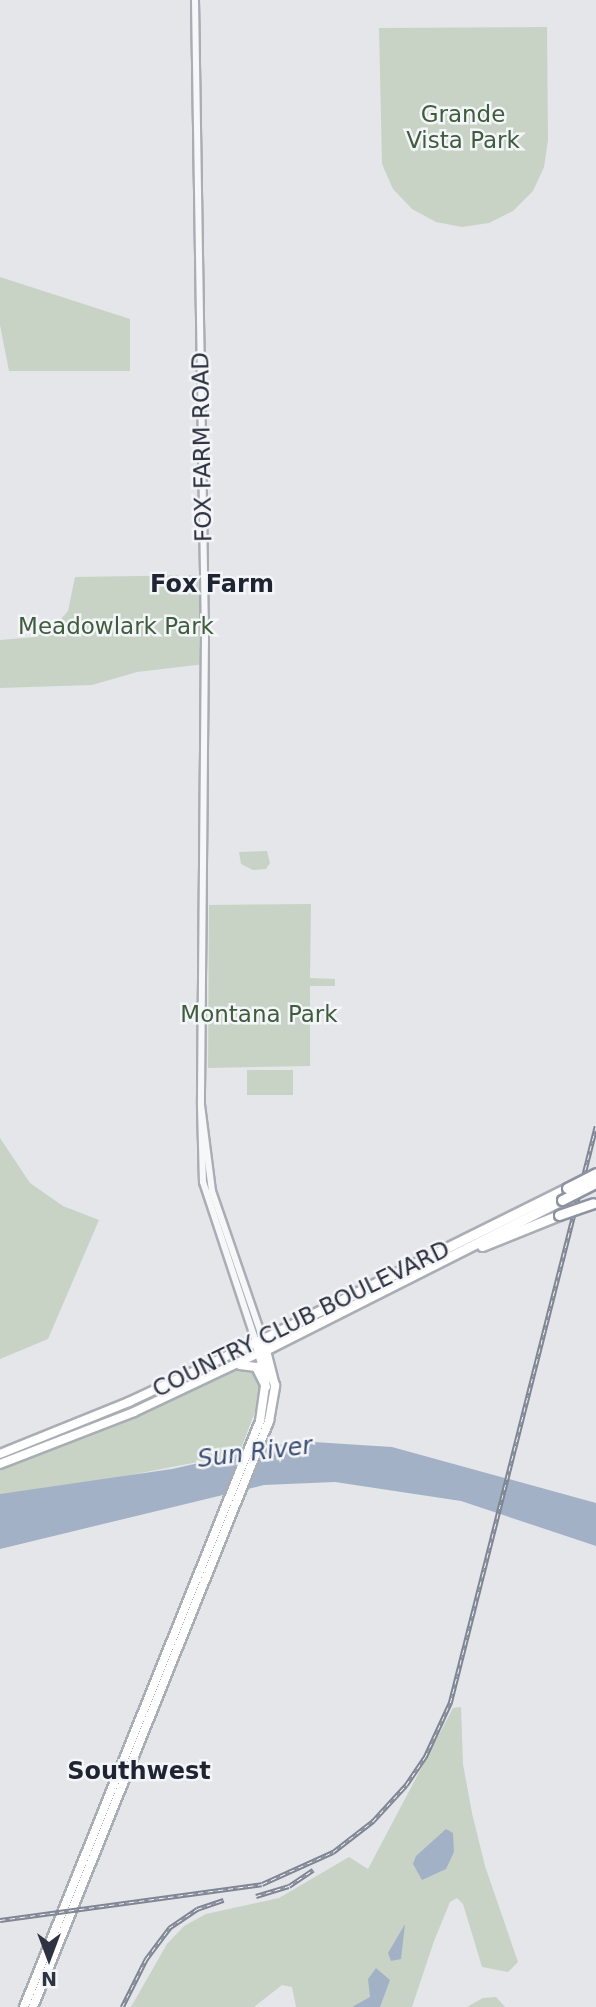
<!DOCTYPE html>
<style>
body{margin:0}
#map{position:relative;width:596px;height:2007px;overflow:hidden;background:#e4e6ea;font-family:"DejaVu Sans",sans-serif}
div>[style]{position:absolute}
.green>*{inset:0;background:#c8d3c6;transform-origin:0 0}
.water>*{inset:0;background:#a3b1c6}
.roads{filter:drop-shadow(2px 0 #a9adb4) drop-shadow(-2px 0 #a9adb4) drop-shadow(0 2px #a9adb4) drop-shadow(0 -2px #a9adb4)}
.tertiary>*{height:6px;margin:-3px;padding:0 3px;transform-origin:3px;border-radius:3px;background:#f6f7f9}
.primary>*{height:8px;margin:-4px;padding:0 4px;transform-origin:4px;border-radius:4px;background:#fff}
.trunk>*{height:8px;margin:-4px;padding:0 4px;transform-origin:4px;border-radius:4px;background:#fff}
.motorway>*{height:9px;margin:-4.5px;padding:0 4.5px;transform-origin:4.5px;border-radius:4.5px;background:#fff}
.rail>*{height:4.5px;margin-top:-2.25px;transform-origin:0;background:repeating-linear-gradient(90deg,#f4f5f8 0 5px,#7f8593 0 10px);box-sizing:border-box;border-block:2px solid #7f8593}
.bridges{filter:drop-shadow(2px 0 #8d93a0) drop-shadow(-2px 0 #8d93a0) drop-shadow(0 2px #8d93a0) drop-shadow(0 -2px #8d93a0)}
.motorway-bridge>*{height:9px;margin:-4.5px;padding:0 4.5px;transform-origin:4.5px;border-radius:4.5px;background:#fff}
span{translate:-50% -50%;white-space:nowrap;text-align:center;line-height:1.15;-webkit-text-stroke:5px #f4f5f8;paint-order:stroke}
.park-label{font-size:23px;color:#3f5c3c}
.street-label{font-size:23px;color:#2d3341}
.neighbourhood-label{font-size:24px;color:#1f2432;font-weight:700}
.water-label{font-size:24px;color:#3b4e71;font-style:italic}
.north{position:absolute;left:14px;top:1923px;width:70px;height:70px;-webkit-text-stroke:5px #f4f5f8;paint-order:stroke;rotate:180deg;font-size:19px;font-weight:700;line-height:28px;text-align:center;color:#2d3341}
.north::after{content:'';display:block;margin:auto;width:24px;height:32px;background:#2d3341;clip-path:polygon(50% 0,100% 100%,50% 72%,0 100%)}
</style>
<div id="map">
<div class="green">
<i style="clip-path:polygon(547px 27px,548px 140px,544px 167px,533px 191px,513px 211px,489px 223px,462px 227px,436px 222px,412px 209px,393px 189px,382px 164px,379px 28px)"></i>
<i style="clip-path:polygon(0 277px,130px 319px,130px 371px,9px 371px,0 325px)"></i>
<i style="clip-path:polygon(204px 575px,205px 664px,137px 672px,92px 685px,0 688px,0 640px,35px 637px,54px 627px,68px 611px,75px 577px)"></i>
<i style="clip-path:polygon(267px 851px,270px 863px,266px 869px,253px 870px,241px 864px,239px 852px)"></i>
<i style="clip-path:polygon(311px 904px,310px 978px,335px 979px,335px 986px,310px 986px,310px 1066px,208px 1068px,209px 905px)"></i>
<i style="left:247px;top:1070px;width:46px;height:25px"></i>
<i style="clip-path:polygon(0 1138px,30px 1183px,63px 1206px,99px 1220px,48px 1339px,0 1359px)"></i>
<i style="clip-path:polygon(239px 1367px,252px 1367px,259px 1377px,260px 1398px,239px 1454px,69px 1487px,0 1494px,0 1466px,214px 1381px)"></i>
<i style="clip-path:polygon(461px 1707px,463px 1764px,472px 1813px,485px 1866px,518px 1962px,508px 1972px,482px 1967px,463px 1904px,457px 1898px,450px 1902px,434px 1941px,412px 2007px,296px 2007px,292px 1987px,282px 1985px,254px 2007px,131px 2007px,167px 1944px,184px 1926px,206px 1914px,279px 1898px,349px 1857px,368px 1869px,453px 1708px)"></i>
<i style="clip-path:polygon(496px 1997px,505px 2007px,467px 2007px,483px 1998px)"></i>
</div>
<div class="water">
<i style="clip-path:polygon(298px 1441px,392px 1447px,596px 1503px,596px 1546px,461px 1501px,335px 1482px,264px 1485px,0 1549px,0 1494px,172px 1469px)"></i>
<i style="clip-path:polygon(446px 1829px,453px 1833px,454px 1852px,446px 1869px,422px 1880px,413px 1864px,416px 1856px)"></i>
<i style="clip-path:polygon(405px 1924px,401px 1959px,391px 1961px,388px 1953px)"></i>
<i style="clip-path:polygon(376px 1968px,390px 1980px,380px 2007px,352px 2007px,370px 1997px,368px 1979px)"></i>
</div>
<div class="roads">
<div class="tertiary">
<i style="left:195px;top:0;width:635px;rotate:89.1deg"></i>
<i style="left:205px;top:635px;width:470px;rotate:90.5deg"></i>
<i style="left:201px;top:1105px;width:87px;rotate:82.7deg"></i>
<i style="left:212px;top:1191px;width:157px;rotate:71deg"></i>
<i style="left:201px;top:1107px;width:75px;rotate:88.5deg"></i>
<i style="left:203px;top:1182px;width:169px;rotate:71.7deg"></i>
</div>
<div class="primary">
<i style="left:24px;top:2007px;width:632px;rotate:-68.06deg"></i>
<i style="left:260px;top:1421px;width:42px;rotate:-81.9deg"></i>
<i style="left:266px;top:1379px;width:38px;rotate:-105deg"></i>
<i style="left:33px;top:2007px;width:632px;rotate:-68.06deg"></i>
<i style="left:269px;top:1421px;width:36px;rotate:-80deg"></i>
<i style="left:275px;top:1386px;width:49px;rotate:-104.3deg"></i>
</div>
<div class="trunk">
<i style="left:240px;top:1365px;width:16px;rotate:7deg"></i>
<i style="left:256px;top:1367px;width:22px;rotate:63deg"></i>
<i style="left:0;top:1454px;width:139px;rotate:-22deg"></i>
<i style="left:129px;top:1402px;width:148px;rotate:-25.2deg"></i>
<i style="left:0;top:1464px;width:144px;rotate:-21.2deg"></i>
<i style="left:134px;top:1412px;width:147px;rotate:-25.3deg"></i>
</div>
<div class="motorway">
<i style="left:482px;top:1246px;width:83px;rotate:-21.9deg"></i>
<i style="left:263px;top:1339px;width:339px;rotate:-26.4deg"></i>
<i style="left:267px;top:1349px;width:330px;rotate:-26.8deg"></i>
</div>
</div>
<div class="rail">
<i style="left:256px;top:1896px;width:34px;rotate:-17deg"></i>
<i style="left:289px;top:1886px;width:29px;rotate:-34deg"></i>
<i style="left:0;top:1920px;width:264px;rotate:-7.8deg"></i>
<i style="left:262px;top:1884px;width:78px;rotate:-24.3deg"></i>
<i style="left:333px;top:1852px;width:51px;rotate:-37.8deg"></i>
<i style="left:373px;top:1821px;width:49px;rotate:-47.5deg"></i>
<i style="left:406px;top:1785px;width:34px;rotate:-56deg"></i>
<i style="left:425px;top:1757px;width:60px;rotate:-65.2deg"></i>
<i style="left:450px;top:1703px;width:595px;rotate:-75.8deg"></i>
<i style="left:122px;top:2007px;width:54px;rotate:-63.4deg"></i>
<i style="left:146px;top:1959px;width:39px;rotate:-53deg"></i>
<i style="left:169px;top:1928px;width:34px;rotate:-34deg"></i>
<i style="left:197px;top:1909px;width:28px;rotate:-19deg"></i>
</div>
<div class="bridges">
<div class="motorway-bridge">
<i style="left:567px;top:1188px;width:33px;rotate:-27deg"></i>
<i style="left:562px;top:1200px;width:38px;rotate:-27deg"></i>
<i style="left:559px;top:1215px;width:36px;rotate:-19deg"></i>
</div>
</div>
<div class="park-label">
<span style="left:463px;top:127px">Grande<br>Vista Park</span>
<span style="left:116px;top:626px">Meadowlark Park</span>
<span style="left:259px;top:1014px">Montana Park</span>
</div>
<div class="street-label">
<span style="left:202px;top:447px;rotate:-91deg">FOX FARM ROAD</span>
<span style="left:301px;top:1319px;rotate:-26deg">COUNTRY CLUB BOULEVARD</span>
</div>
<div class="neighbourhood-label">
<span style="left:212px;top:585px">Fox Farm</span>
<span style="left:139px;top:1772px">Southwest</span>
</div>
<div class="water-label">
<span style="left:255px;top:1453px;rotate:-7deg">Sun River</span>
</div>
<div class="north">N</div>
</div>
